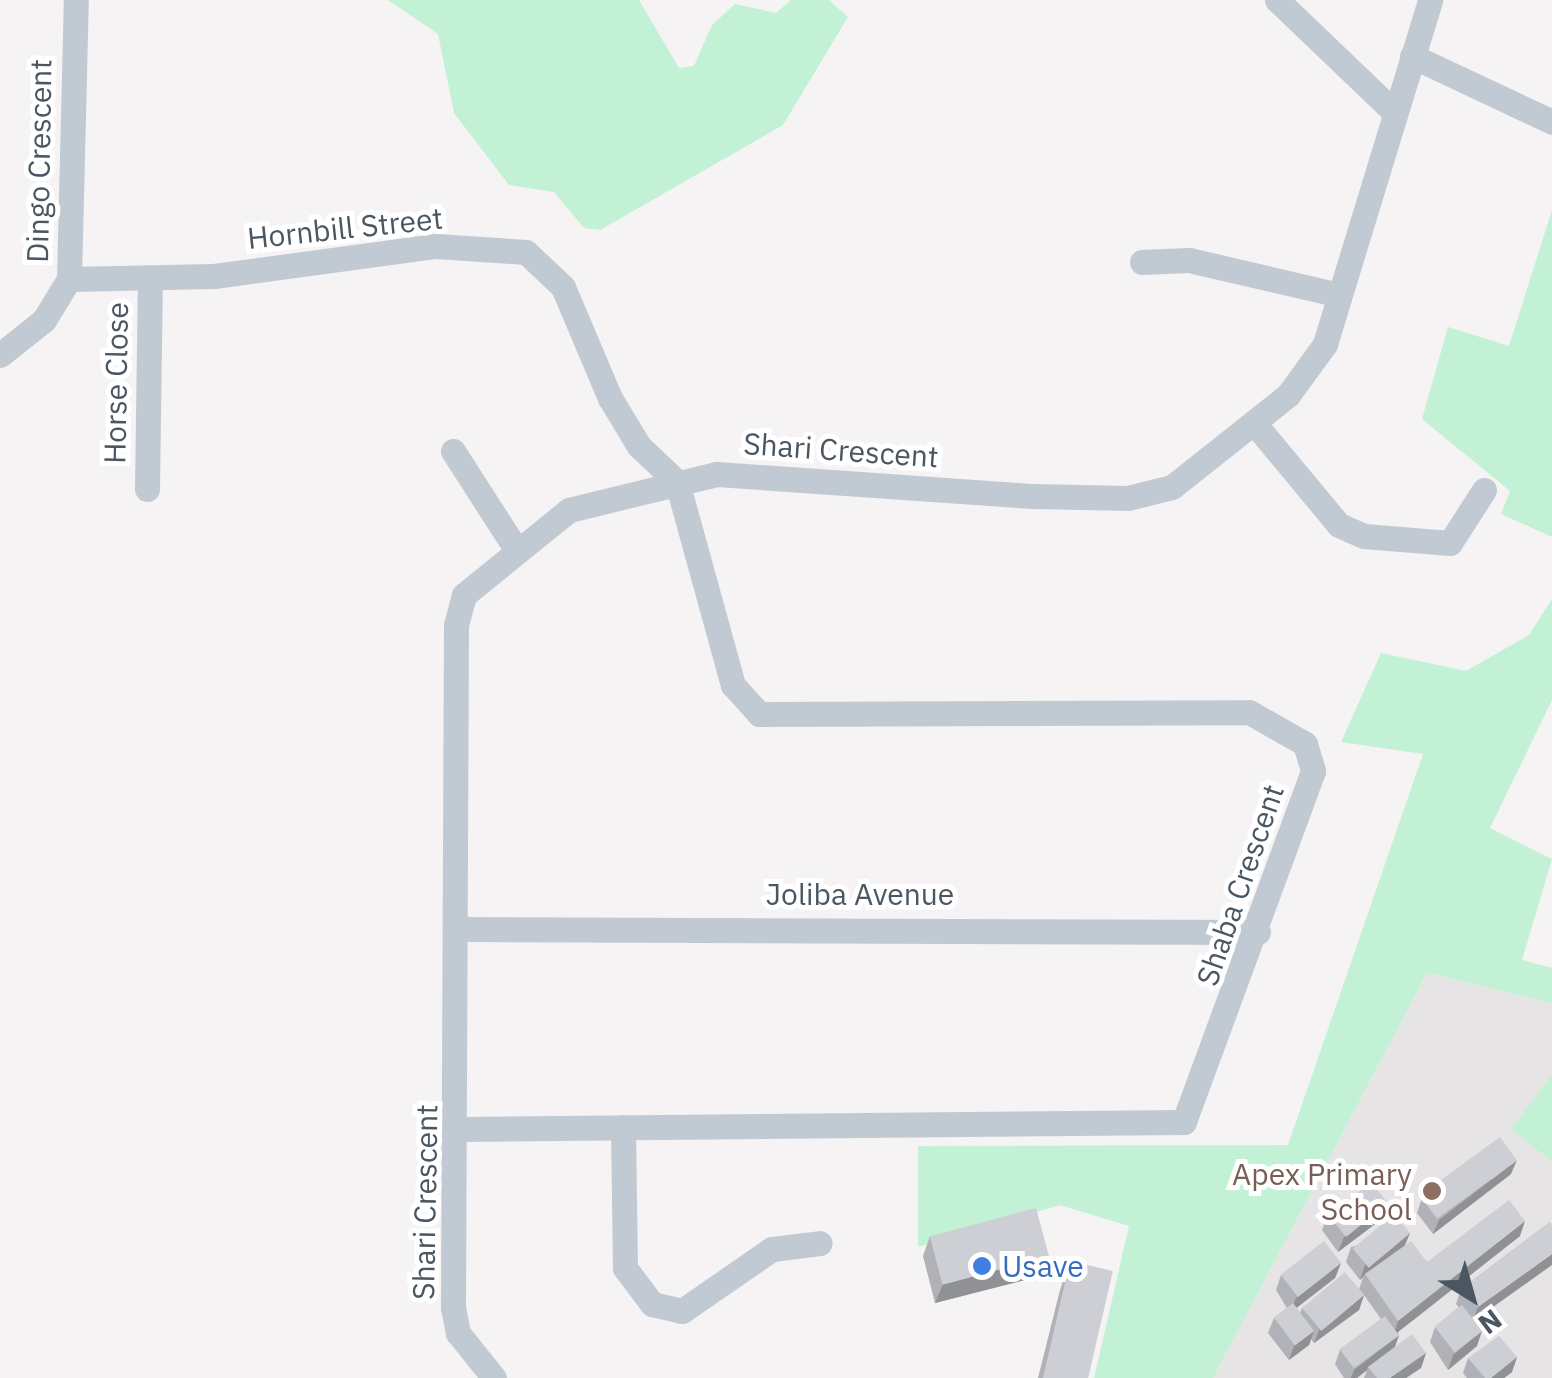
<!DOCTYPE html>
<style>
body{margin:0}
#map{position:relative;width:1552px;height:1378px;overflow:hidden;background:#f5f3f3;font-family:"IBM Plex Sans",sans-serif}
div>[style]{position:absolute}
.education>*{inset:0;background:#e6e4e5}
.green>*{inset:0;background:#c3f1d5}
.minor>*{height:25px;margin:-12.5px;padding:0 12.5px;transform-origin:12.5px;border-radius:12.5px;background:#c1cad2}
.wall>*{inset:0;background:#b0b2b7}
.shaded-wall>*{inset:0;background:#909195}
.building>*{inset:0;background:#cdcfd5;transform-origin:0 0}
.dots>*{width:28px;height:28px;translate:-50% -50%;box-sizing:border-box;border:5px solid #fff;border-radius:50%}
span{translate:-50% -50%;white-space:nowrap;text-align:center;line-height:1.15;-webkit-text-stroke:10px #fff;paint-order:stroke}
.street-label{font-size:30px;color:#4a5661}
.education-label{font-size:30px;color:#785e54}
.right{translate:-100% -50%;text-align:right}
.shop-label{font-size:30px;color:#366cbe}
.left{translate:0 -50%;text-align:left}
.north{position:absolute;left:1422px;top:1248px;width:100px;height:100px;-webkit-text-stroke:8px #fff;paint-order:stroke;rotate:143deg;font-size:28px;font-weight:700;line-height:40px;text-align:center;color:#4a5661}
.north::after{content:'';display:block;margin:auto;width:35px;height:45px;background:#4a5661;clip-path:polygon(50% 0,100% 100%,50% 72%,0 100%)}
</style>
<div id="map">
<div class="education">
<i style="clip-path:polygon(1427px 973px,1552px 1003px,1552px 1378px,1213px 1378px)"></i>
</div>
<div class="green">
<i style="clip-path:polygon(388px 0,639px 0,679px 68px,694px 66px,712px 25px,735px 4px,776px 13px,791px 0,829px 0,848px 17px,783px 125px,600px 230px,584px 228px,554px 192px,509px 185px,454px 113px,438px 34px)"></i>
<i style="clip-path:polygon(1552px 210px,1552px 537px,1501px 514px,1510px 491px,1422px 419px,1448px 327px,1509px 346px)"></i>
<i style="clip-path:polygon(1552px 599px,1552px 700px,1490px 828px,1552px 859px,1522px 960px,1552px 968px,1552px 1003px,1427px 973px,1213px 1378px,1094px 1378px,1129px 1226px,1060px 1205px,918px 1247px,918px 1146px,1288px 1145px,1423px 754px,1341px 742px,1381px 653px,1466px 671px,1529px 635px)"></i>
<i style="clip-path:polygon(1552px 1075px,1552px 1161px,1511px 1129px)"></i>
</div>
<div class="minor">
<i style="left:1277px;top:0;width:161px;rotate:43.7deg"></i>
<i style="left:1412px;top:56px;width:155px;rotate:25.2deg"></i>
<i style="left:1142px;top:262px;width:47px;rotate:-2.4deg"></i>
<i style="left:1189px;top:260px;width:154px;rotate:13.1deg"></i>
<i style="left:69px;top:279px;width:145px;rotate:-1.2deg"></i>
<i style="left:214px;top:276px;width:224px;rotate:-7.7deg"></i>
<i style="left:436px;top:246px;width:90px;rotate:3.8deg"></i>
<i style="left:526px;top:252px;width:51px;rotate:43.4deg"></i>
<i style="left:563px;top:287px;width:121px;rotate:67.1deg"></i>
<i style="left:610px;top:398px;width:56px;rotate:58.9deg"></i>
<i style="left:639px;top:446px;width:52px;rotate:43.5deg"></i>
<i style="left:677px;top:482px;width:211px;rotate:74.6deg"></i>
<i style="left:733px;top:685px;width:39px;rotate:48deg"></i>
<i style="left:759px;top:714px;width:490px;rotate:-0.2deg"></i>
<i style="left:1249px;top:712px;width:64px;rotate:29.7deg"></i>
<i style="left:1305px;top:744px;width:28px;rotate:73deg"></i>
<i style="left:1313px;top:771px;width:374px;rotate:110.2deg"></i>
<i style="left:1184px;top:1122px;width:724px;rotate:179.45deg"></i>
<i style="left:0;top:355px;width:56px;rotate:-38.5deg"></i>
<i style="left:44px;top:320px;width:48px;rotate:-58.6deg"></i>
<i style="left:69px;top:279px;width:279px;rotate:-88.6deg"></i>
<i style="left:1255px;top:424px;width:131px;rotate:50.3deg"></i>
<i style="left:1339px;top:525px;width:27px;rotate:24deg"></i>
<i style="left:1364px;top:536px;width:86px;rotate:4.7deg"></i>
<i style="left:1450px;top:543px;width:63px;rotate:-57.3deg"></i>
<i style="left:453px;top:451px;width:113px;rotate:57.3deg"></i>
<i style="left:147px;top:489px;width:211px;rotate:-89.2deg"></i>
<i style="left:461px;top:929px;width:797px;rotate:0.22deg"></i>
<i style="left:623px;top:1127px;width:141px;rotate:89.2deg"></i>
<i style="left:625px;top:1268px;width:45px;rotate:53.1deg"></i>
<i style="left:652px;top:1304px;width:31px;rotate:13deg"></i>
<i style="left:682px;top:1311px;width:109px;rotate:-34.6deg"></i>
<i style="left:772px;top:1249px;width:48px;rotate:-7.1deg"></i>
<i style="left:494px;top:1378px;width:58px;rotate:-128.7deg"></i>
<i style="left:458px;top:1333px;width:26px;rotate:-101deg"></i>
<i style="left:453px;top:1307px;width:682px;rotate:-89.75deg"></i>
<i style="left:456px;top:625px;width:31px;rotate:-75deg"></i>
<i style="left:464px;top:595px;width:135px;rotate:-39deg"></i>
<i style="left:569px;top:510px;width:152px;rotate:-13.7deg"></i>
<i style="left:717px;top:474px;width:317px;rotate:4deg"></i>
<i style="left:1033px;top:496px;width:95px;rotate:1.2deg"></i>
<i style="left:1128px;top:498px;width:45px;rotate:-14deg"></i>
<i style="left:1172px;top:487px;width:148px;rotate:-38.4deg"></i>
<i style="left:1288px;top:395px;width:63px;rotate:-54deg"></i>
<i style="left:1325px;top:344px;width:360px;rotate:-73deg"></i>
</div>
<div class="wall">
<i style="clip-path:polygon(1511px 1174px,1433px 1234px,1417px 1213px,1422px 1198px)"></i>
<i style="clip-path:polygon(1388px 1203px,1383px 1218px,1338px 1252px,1322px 1230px,1328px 1215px)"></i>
<i style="clip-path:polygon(1550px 1222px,1474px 1321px,1477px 1346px,1448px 1370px,1430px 1342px,1435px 1327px,1459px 1307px,1456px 1304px,1461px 1289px)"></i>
<i style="clip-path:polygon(1410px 1233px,1405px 1245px,1427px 1262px,1520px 1236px,1398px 1332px,1399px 1335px,1395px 1347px,1426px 1353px,1421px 1368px,1406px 1378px,1364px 1378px,1367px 1370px,1357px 1378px,1344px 1378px,1335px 1364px,1340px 1350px,1381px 1319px,1364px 1295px,1359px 1310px,1314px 1343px,1311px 1339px,1309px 1345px,1289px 1360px,1268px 1333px,1274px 1318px,1287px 1308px,1276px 1290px,1281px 1275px,1341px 1263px,1335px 1278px,1296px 1308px,1300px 1313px,1302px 1308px,1359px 1289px,1363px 1278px,1360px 1280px,1346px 1262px,1351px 1247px)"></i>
<i style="clip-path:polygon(930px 1236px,1049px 1256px,1041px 1276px,935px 1303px,923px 1256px)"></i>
<i style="clip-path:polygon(1070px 1261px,1087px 1378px,1038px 1378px,1060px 1290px)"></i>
<i style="clip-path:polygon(1517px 1357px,1512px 1372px,1504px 1378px,1467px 1378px,1463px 1373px,1468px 1358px)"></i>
</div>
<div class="shaded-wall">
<i style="clip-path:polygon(1517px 1160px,1511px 1174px,1433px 1234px,1439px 1220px)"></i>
<i style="clip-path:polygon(1388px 1203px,1383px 1218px,1338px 1252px,1344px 1237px)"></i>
<i style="clip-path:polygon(1525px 1221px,1520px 1236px,1393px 1336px,1398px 1321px)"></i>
<i style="clip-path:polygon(1410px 1233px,1404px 1247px,1365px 1274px,1360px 1280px,1365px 1265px)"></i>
<i style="clip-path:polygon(1552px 1254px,1552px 1265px,1472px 1322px,1478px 1307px)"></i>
<i style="clip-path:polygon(1049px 1256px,1041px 1276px,935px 1303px,943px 1284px)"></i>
<i style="clip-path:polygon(1341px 1263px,1335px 1278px,1290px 1313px,1296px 1298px)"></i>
<i style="clip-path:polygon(1364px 1295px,1359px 1310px,1314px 1343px,1320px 1328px)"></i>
<i style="clip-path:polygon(1314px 1331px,1309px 1345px,1289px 1360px,1294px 1346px)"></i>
<i style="clip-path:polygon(1482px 1331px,1477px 1346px,1448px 1370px,1453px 1355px)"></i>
<i style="clip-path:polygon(1399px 1335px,1394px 1349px,1368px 1367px,1367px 1370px,1357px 1378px,1351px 1378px,1354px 1370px)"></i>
<i style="clip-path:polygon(1426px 1353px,1421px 1368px,1406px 1378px,1390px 1378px)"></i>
<i style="clip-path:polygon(1517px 1357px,1512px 1372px,1504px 1378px,1491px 1378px)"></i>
</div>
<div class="building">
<i style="left:1500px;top:1137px;width:29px;height:99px;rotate:54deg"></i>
<i style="left:1371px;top:1182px;width:27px;height:54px;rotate:51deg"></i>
<i style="clip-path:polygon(1509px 1200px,1525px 1221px,1398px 1321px,1365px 1274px,1411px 1241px,1427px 1262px)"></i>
<i style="left:1036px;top:1208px;width:50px;height:110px;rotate:75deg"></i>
<i style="left:1394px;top:1214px;width:25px;height:54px;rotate:50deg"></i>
<i style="clip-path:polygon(1550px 1222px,1552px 1224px,1552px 1254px,1478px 1307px,1461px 1289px)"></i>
<i style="left:1324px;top:1241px;width:28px;height:55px;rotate:52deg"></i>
<i style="left:1070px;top:1261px;width:44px;height:120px;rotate:13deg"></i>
<i style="left:1345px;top:1272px;width:30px;height:56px;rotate:50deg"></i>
<i style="left:1293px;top:1303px;width:35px;height:24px;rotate:53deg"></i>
<i style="left:1462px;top:1305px;width:33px;height:35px;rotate:52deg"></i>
<i style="left:1385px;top:1316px;width:24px;height:56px;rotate:54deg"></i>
<i style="clip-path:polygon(1412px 1334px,1426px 1353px,1390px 1378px,1377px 1378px,1368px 1367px)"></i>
<i style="clip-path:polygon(1499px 1336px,1517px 1357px,1491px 1378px,1485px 1378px,1468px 1358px)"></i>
</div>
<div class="dots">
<i style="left:1432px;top:1191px;background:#8d6e63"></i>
<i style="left:982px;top:1266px;background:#3f7fe0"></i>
</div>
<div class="street-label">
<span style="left:39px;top:161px;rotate:-89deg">Dingo Crescent</span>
<span style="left:345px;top:228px;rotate:-6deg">Hornbill Street</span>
<span style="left:116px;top:383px;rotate:-89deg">Horse Close</span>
<span style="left:841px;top:450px;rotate:4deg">Shari Crescent</span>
<span style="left:1240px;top:885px;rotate:-71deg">Shaba Crescent</span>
<span style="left:860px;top:894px">Joliba Avenue</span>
<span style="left:425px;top:1202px;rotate:-89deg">Shari Crescent</span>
</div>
<div class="education-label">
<span class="right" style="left:1412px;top:1191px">Apex Primary<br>School</span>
</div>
<div class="shop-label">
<span class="left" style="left:1002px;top:1266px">Usave</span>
</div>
<div class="north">N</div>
</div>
